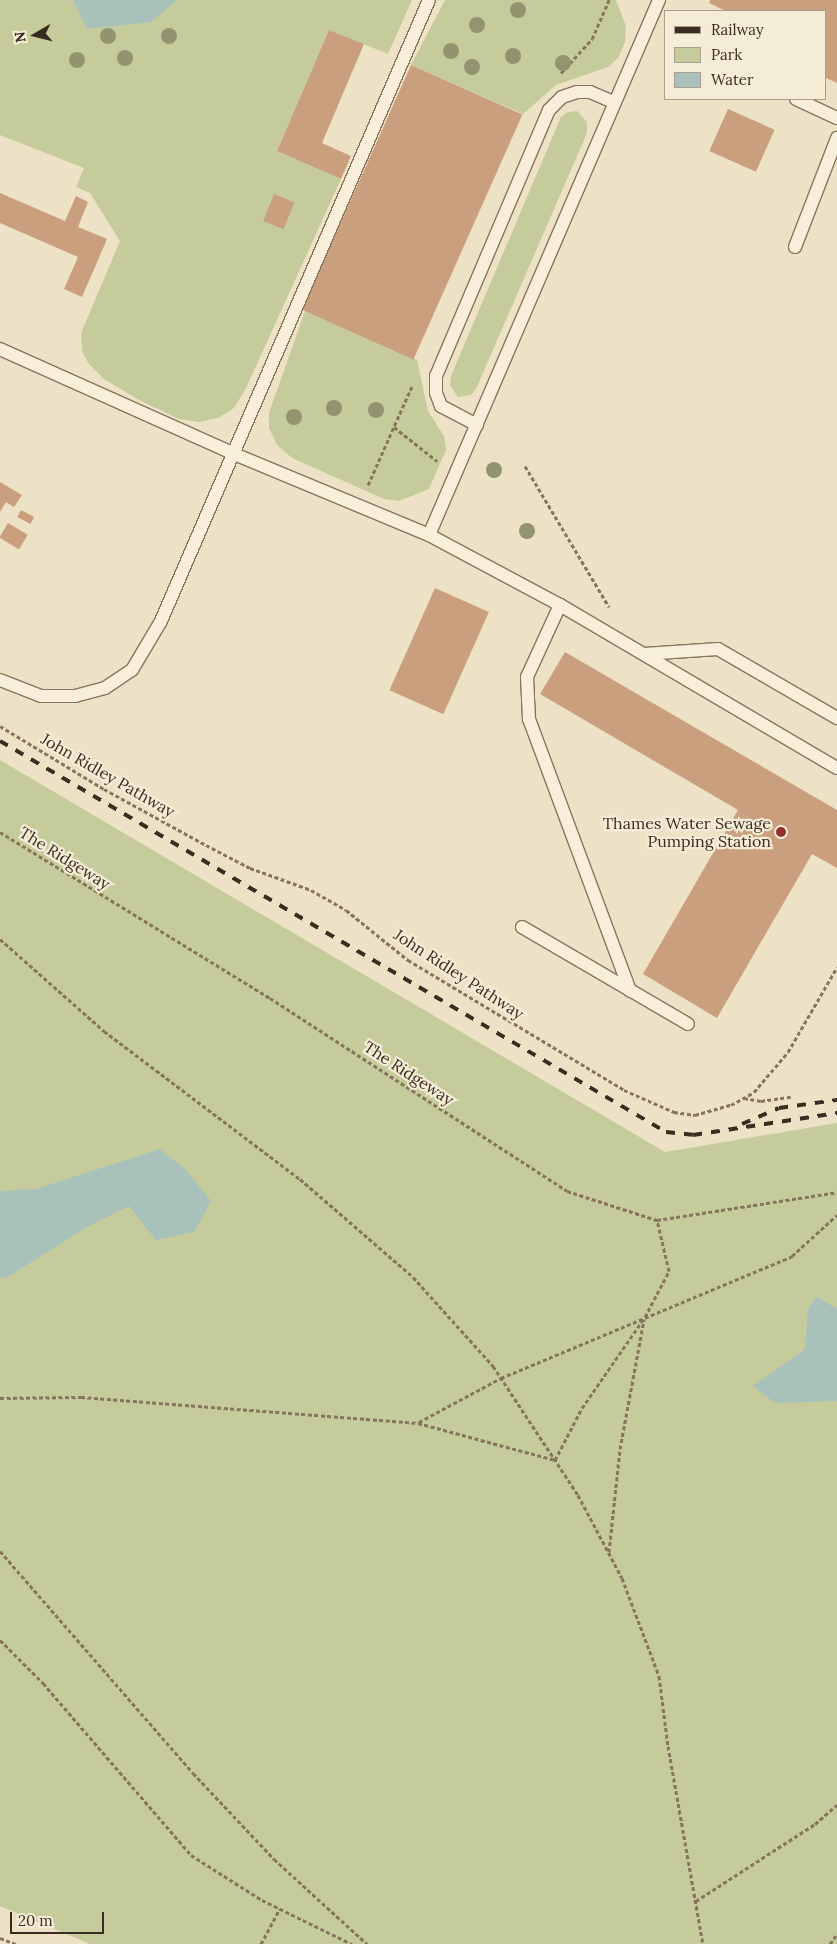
<!DOCTYPE html>
<style>
body{margin:0}
#map{position:relative;width:837px;height:1944px;overflow:hidden;background:#ede2c6;font-family:Lora,serif}
div>[style]{position:absolute}
.green>*{inset:0;background:#c5cb9a}
.water>*{inset:0;background:#a8c1ba}
.building>*{inset:0;background:#ca9f7e;transform-origin:0 0}
.path>*{height:3px;margin-top:-1.5px;transform-origin:0;background:repeating-linear-gradient(90deg,#88745c 0 4px,transparent 0 6.5px)}
.roads{filter:drop-shadow(1px 0 #88745c) drop-shadow(-1px 0 #88745c) drop-shadow(0 1px #88745c) drop-shadow(0 -1px #88745c)}
.lane>*{height:12px;margin:-6px;padding:0 6px;transform-origin:6px;border-radius:6px;background:#f8efda}
.rail>*{height:4px;margin-top:-2px;transform-origin:0;background:repeating-linear-gradient(90deg,#392c20 0 9px,transparent 0 18px)}
.trees>*{width:16px;height:16px;margin:-8px;border-radius:50%;background:#92946f}
.dots>*{width:14px;height:14px;translate:-50% -50%;box-sizing:border-box;border:2px solid #f5ecd6;border-radius:50%}
span{translate:-50% -50%;white-space:nowrap;text-align:center;line-height:1.15;-webkit-text-stroke:4.5px #f5ecd6;paint-order:stroke}
.street-label{font-size:16px;color:#392c20}
.poi-label{font-size:16px;color:#392c20}
.right{translate:-100% -50%;text-align:right}
.legend{position:absolute;left:664px;top:10px;width:162px;height:90px;box-sizing:border-box;background:#f5ecd6;border:1px solid #aa9f8d;margin:0;padding:6px 9px;list-style:none;font-size:15px;color:#392c20}
.legend li{display:flex;align-items:center;gap:10px;height:25px}
.legend b{width:25px;border:1px solid #aa9f8d}
.north{position:absolute;left:10px;top:10px;width:50px;height:50px;-webkit-text-stroke:4px #f5ecd6;paint-order:stroke;rotate:262deg;font-size:14px;font-weight:700;line-height:20px;text-align:center;color:#392c20}
.north::after{content:'';display:block;margin:auto;width:18px;height:22px;background:#392c20;clip-path:polygon(50% 0,100% 100%,50% 72%,0 100%)}
.scale{position:absolute;left:10px;top:1912px;width:94px;height:22px;box-sizing:border-box;border:2px solid #392c20;border-top:0;padding-left:6px;font-size:15px;line-height:18px;white-space:nowrap;color:#392c20;-webkit-text-stroke:4px #f5ecd6;paint-order:stroke}
</style>
<div id="map">
<div class="green">
<i style="clip-path:polygon(0 0,412px 0,388px 54px,329px 30px,277px 151px,341px 179px,246px 388px,234px 408px,218px 418px,199px 422px,179px 419px,139px 400px,104px 379px,88px 363px,82px 351px,81px 333px,120px 241px,90px 193px,76px 187px,84px 168px,0 135px)"></i>
<i style="clip-path:polygon(445px 0,616px 0,626px 26px,625px 42px,618px 58px,608px 67px,556px 85px,523px 114px,411px 65px)"></i>
<i style="clip-path:polygon(577px 111px,587px 122px,587px 133px,476px 389px,471px 395px,458px 397px,450px 385px,451px 376px,561px 117px,568px 112px)"></i>
<i style="clip-path:polygon(305px 311px,417px 360px,428px 411px,444px 436px,446px 450px,429px 489px,399px 501px,384px 499px,292px 458px,277px 445px,269px 428px,269px 413px)"></i>
<i style="clip-path:polygon(0 760px,665px 1152px,837px 1123px,837px 1944px,90px 1944px,0 1906px)"></i>
</div>
<div class="water">
<i style="clip-path:polygon(73px 0,177px 0,151px 22px,87px 29px)"></i>
<i style="clip-path:polygon(160px 1149px,185px 1169px,211px 1201px,194px 1232px,156px 1240px,129px 1206px,87px 1227px,6px 1278px,0 1277px,0 1191px,36px 1189px)"></i>
<i style="clip-path:polygon(817px 1297px,837px 1309px,837px 1401px,775px 1403px,753px 1386px,805px 1349px,808px 1308px)"></i>
</div>
<div class="building">
<i style="clip-path:polygon(710px 0,837px 0,837px 83px,826px 78px,826px 11px,726px 11px,709px 3px)"></i>
<i style="clip-path:polygon(329px 30px,364px 44px,322px 143px,351px 156px,341px 179px,277px 151px)"></i>
<i style="left:411px;top:65px;width:122px;height:268px;rotate:24deg"></i>
<i style="left:728px;top:109px;width:51px;height:46px;rotate:24deg"></i>
<i style="clip-path:polygon(0 193px,65px 221px,76px 196px,88px 202px,78px 227px,107px 239px,82px 297px,64px 289px,78px 257px,0 223px)"></i>
<i style="left:274px;top:194px;width:22px;height:29px;rotate:22deg"></i>
<i style="clip-path:polygon(0 482px,22px 495px,14px 507px,6px 502px,0 512px)"></i>
<i style="left:21px;top:510px;width:15px;height:8px;rotate:28deg"></i>
<i style="left:8px;top:523px;width:23px;height:17px;rotate:31deg"></i>
<i style="left:435px;top:588px;width:59px;height:112px;rotate:24deg"></i>
<i style="clip-path:polygon(565px 652px,837px 810px,837px 868px,812px 854px,717px 1018px,643px 974px,738px 810px,540px 694px)"></i>
</div>
<div class="path">
<i style="left:561px;top:73px;width:46px;rotate:-47.6deg"></i>
<i style="left:592px;top:39px;width:43px;rotate:-66.4deg"></i>
<i style="left:394px;top:427px;width:55px;rotate:38.3deg"></i>
<i style="left:525px;top:466px;width:164px;rotate:59.2deg"></i>
<i style="left:368px;top:485px;width:108px;rotate:-66deg"></i>
<i style="left:0;top:726px;width:122px;rotate:31.2deg"></i>
<i style="left:104px;top:789px;width:116px;rotate:28.8deg"></i>
<i style="left:206px;top:845px;width:50px;rotate:27.6deg"></i>
<i style="left:250px;top:868px;width:65px;rotate:19.8deg"></i>
<i style="left:311px;top:890px;width:40px;rotate:29.7deg"></i>
<i style="left:346px;top:910px;width:80px;rotate:38.9deg"></i>
<i style="left:408px;top:960px;width:252px;rotate:31deg"></i>
<i style="left:624px;top:1090px;width:55px;rotate:23.7deg"></i>
<i style="left:674px;top:1112px;width:21px;rotate:8deg"></i>
<i style="left:695px;top:1115px;width:37px;rotate:-16deg"></i>
<i style="left:731px;top:1105px;width:26px;rotate:-29deg"></i>
<i style="left:754px;top:1092px;width:52px;rotate:-49.6deg"></i>
<i style="left:788px;top:1052px;width:98px;rotate:-60deg"></i>
<i style="left:0;top:832px;width:317px;rotate:31.6deg"></i>
<i style="left:270px;top:998px;width:354px;rotate:33deg"></i>
<i style="left:567px;top:1191px;width:95px;rotate:17.9deg"></i>
<i style="left:657px;top:1220px;width:182px;rotate:-8.8deg"></i>
<i style="left:0;top:939px;width:139px;rotate:41.5deg"></i>
<i style="left:104px;top:1031px;width:246px;rotate:37.1deg"></i>
<i style="left:300px;top:1179px;width:150px;rotate:40.9deg"></i>
<i style="left:413px;top:1277px;width:120px;rotate:48deg"></i>
<i style="left:493px;top:1366px;width:154px;rotate:56.6deg"></i>
<i style="left:578px;top:1495px;width:94px;rotate:62.1deg"></i>
<i style="left:622px;top:1578px;width:105px;rotate:69.3deg"></i>
<i style="left:659px;top:1676px;width:71px;rotate:82.7deg"></i>
<i style="left:668px;top:1746px;width:201px;rotate:80deg"></i>
<i style="left:744px;top:1098px;width:17px;rotate:10deg"></i>
<i style="left:761px;top:1101px;width:30px;rotate:-8deg"></i>
<i style="left:0;top:1398px;width:81px;rotate:-0.7deg"></i>
<i style="left:81px;top:1397px;width:338px;rotate:4.4deg"></i>
<i style="left:418px;top:1423px;width:142px;rotate:15.1deg"></i>
<i style="left:555px;top:1460px;width:59px;rotate:-62.6deg"></i>
<i style="left:582px;top:1408px;width:111px;rotate:-55.3deg"></i>
<i style="left:645px;top:1317px;width:52px;rotate:-62.4deg"></i>
<i style="left:669px;top:1271px;width:52px;rotate:-103.2deg"></i>
<i style="left:419px;top:1422px;width:93px;rotate:-28.2deg"></i>
<i style="left:501px;top:1378px;width:316px;rotate:-22.7deg"></i>
<i style="left:792px;top:1256px;width:61px;rotate:-42.3deg"></i>
<i style="left:0;top:1551px;width:294px;rotate:49deg"></i>
<i style="left:193px;top:1773px;width:118px;rotate:46.7deg"></i>
<i style="left:274px;top:1859px;width:126px;rotate:42.4deg"></i>
<i style="left:609px;top:1552px;width:104px;rotate:-83.9deg"></i>
<i style="left:620px;top:1449px;width:132px;rotate:-79.5deg"></i>
<i style="left:0;top:1640px;width:61px;rotate:45deg"></i>
<i style="left:43px;top:1683px;width:227px;rotate:49.3deg"></i>
<i style="left:191px;top:1855px;width:84px;rotate:32.4deg"></i>
<i style="left:262px;top:1900px;width:100px;rotate:26.1deg"></i>
<i style="left:696px;top:1901px;width:142px;rotate:-32.9deg"></i>
<i style="left:815px;top:1824px;width:29px;rotate:-41deg"></i>
<i style="left:0;top:1938px;width:17px;rotate:21deg"></i>
<i style="left:261px;top:1944px;width:40px;rotate:-62deg"></i>
<i style="left:830px;top:1944px;width:12px;rotate:-55deg"></i>
</div>
<div class="roads">
<div class="lane">
<i style="left:659px;top:0;width:582px;rotate:113.26deg"></i>
<i style="left:429px;top:535px;width:149px;rotate:28.1deg"></i>
<i style="left:560px;top:605px;width:321px;rotate:30.5deg"></i>
<i style="left:796px;top:99px;width:45px;rotate:24.9deg"></i>
<i style="left:795px;top:247px;width:117px;rotate:-68.9deg"></i>
<i style="left:0;top:349px;width:254px;rotate:24.1deg"></i>
<i style="left:232px;top:453px;width:213px;rotate:22.6deg"></i>
<i style="left:477px;top:425px;width:41px;rotate:-152.2deg"></i>
<i style="left:441px;top:406px;width:14px;rotate:-111deg"></i>
<i style="left:436px;top:393px;width:17px;rotate:-90deg"></i>
<i style="left:436px;top:376px;width:289px;rotate:-67deg"></i>
<i style="left:549px;top:110px;width:18px;rotate:-45deg"></i>
<i style="left:562px;top:97px;width:16px;rotate:-18deg"></i>
<i style="left:577px;top:92px;width:13px"></i>
<i style="left:590px;top:92px;width:26px;rotate:23deg"></i>
<i style="left:560px;top:605px;width:79px;rotate:114.6deg"></i>
<i style="left:527px;top:677px;width:42px;rotate:87.3deg"></i>
<i style="left:529px;top:719px;width:290px;rotate:69.6deg"></i>
<i style="left:644px;top:654px;width:74px;rotate:-3.9deg"></i>
<i style="left:718px;top:649px;width:138px;rotate:30.1deg"></i>
<i style="left:0;top:680px;width:44px;rotate:21.3deg"></i>
<i style="left:41px;top:696px;width:34px"></i>
<i style="left:75px;top:696px;width:31px;rotate:-15deg"></i>
<i style="left:105px;top:688px;width:32px;rotate:-34deg"></i>
<i style="left:132px;top:670px;width:57px;rotate:-59.4deg"></i>
<i style="left:161px;top:621px;width:676px;rotate:-66.66deg"></i>
<i style="left:522px;top:927px;width:192px;rotate:30.3deg"></i>
</div>
</div>
<div class="rail">
<i style="left:0;top:741px;width:772px;rotate:30.42deg"></i>
<i style="left:666px;top:1132px;width:27px;rotate:6deg"></i>
<i style="left:693px;top:1135px;width:146px;rotate:-8.7deg"></i>
<i style="left:742px;top:1124px;width:40px;rotate:-23.4deg"></i>
<i style="left:779px;top:1108px;width:59px;rotate:-7.9deg"></i>
</div>
<div class="trees">
<i style="left:518px;top:10px"></i>
<i style="left:477px;top:25px"></i>
<i style="left:108px;top:36px"></i>
<i style="left:169px;top:36px"></i>
<i style="left:451px;top:51px"></i>
<i style="left:513px;top:56px"></i>
<i style="left:125px;top:58px"></i>
<i style="left:77px;top:60px"></i>
<i style="left:563px;top:63px"></i>
<i style="left:472px;top:67px"></i>
<i style="left:334px;top:408px"></i>
<i style="left:376px;top:410px"></i>
<i style="left:294px;top:417px"></i>
<i style="left:494px;top:470px"></i>
<i style="left:527px;top:531px"></i>
</div>
<div class="dots">
<i style="left:781px;top:832px;background:#952f2e"></i>
</div>
<div class="street-label">
<span style="left:108px;top:775px;rotate:30deg">John Ridley Pathway</span>
<span style="left:65px;top:858px;rotate:32deg">The Ridgeway</span>
<span style="left:459px;top:974px;rotate:33deg">John Ridley Pathway</span>
<span style="left:409px;top:1073px;rotate:33deg">The Ridgeway</span>
</div>
<div class="poi-label">
<span class="right" style="left:771px;top:832px">Thames Water Sewage<br>Pumping Station</span>
</div>
<ul class="legend">
<li><b style="height:6px;background:#392c20"></b>Railway</li>
<li><b style="height:14px;background:#c5cb9a"></b>Park</li>
<li><b style="height:14px;background:#a8c1ba"></b>Water</li>
</ul>
<div class="north">N</div>
<div class="scale">20 m</div>
</div>
